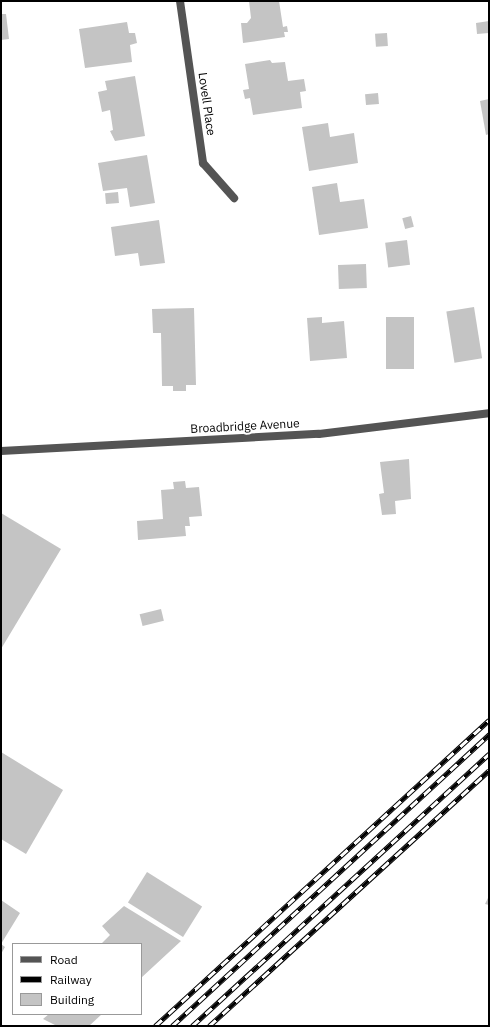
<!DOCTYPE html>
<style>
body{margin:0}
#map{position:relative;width:490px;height:1027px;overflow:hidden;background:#fff;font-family:"IBM Plex Sans",sans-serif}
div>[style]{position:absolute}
.building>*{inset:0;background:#c4c4c4;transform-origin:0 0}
.street>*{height:8px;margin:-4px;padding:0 4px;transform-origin:4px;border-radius:4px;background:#545454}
.rail>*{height:4.5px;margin-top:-2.25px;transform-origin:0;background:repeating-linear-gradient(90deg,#fff 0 9px,#000 0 18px);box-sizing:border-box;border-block:1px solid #000}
span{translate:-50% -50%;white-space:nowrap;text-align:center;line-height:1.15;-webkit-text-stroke:4px #fff;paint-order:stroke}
.street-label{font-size:12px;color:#000}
.frame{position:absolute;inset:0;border:2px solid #000;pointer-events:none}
.legend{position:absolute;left:12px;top:943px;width:130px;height:72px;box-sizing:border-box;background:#fff;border:1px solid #999;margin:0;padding:5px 7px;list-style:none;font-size:12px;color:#000}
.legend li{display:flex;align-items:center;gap:8px;height:20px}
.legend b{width:20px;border:1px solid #999}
</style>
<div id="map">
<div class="building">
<i style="clip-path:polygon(249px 1px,279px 1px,283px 27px,287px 26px,288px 32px,284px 32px,285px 37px,243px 43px,241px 23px,247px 23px,251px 18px)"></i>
<i style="clip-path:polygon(1px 14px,6px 14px,9px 39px,1px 40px)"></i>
<i style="clip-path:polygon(489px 21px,489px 33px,477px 34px,476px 23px)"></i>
<i style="clip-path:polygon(127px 22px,129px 33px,135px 33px,137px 43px,130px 45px,132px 62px,85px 68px,79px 29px)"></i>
<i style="left:387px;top:33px;width:13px;height:12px;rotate:86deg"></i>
<i style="clip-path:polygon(270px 60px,272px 63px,285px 62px,288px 81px,304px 79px,306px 91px,300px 92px,302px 108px,253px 115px,250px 98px,245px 99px,243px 90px,249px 89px,245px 64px)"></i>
<i style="clip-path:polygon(135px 76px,145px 136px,115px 141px,110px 131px,113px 130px,110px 110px,102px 112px,98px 92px,107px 90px,105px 81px)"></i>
<i style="left:378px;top:93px;width:11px;height:13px;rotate:85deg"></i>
<i style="clip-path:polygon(489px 99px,489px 134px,486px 135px,480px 101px)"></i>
<i style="clip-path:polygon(328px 123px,330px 137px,354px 133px,358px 163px,309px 171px,302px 127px)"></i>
<i style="clip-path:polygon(147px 155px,155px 203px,130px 207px,127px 188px,103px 191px,98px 163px)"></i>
<i style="clip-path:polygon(337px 183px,340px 202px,364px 199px,368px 228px,319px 235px,312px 187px)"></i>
<i style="left:118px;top:192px;width:11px;height:13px;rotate:85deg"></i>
<i style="left:411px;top:216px;width:11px;height:9px;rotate:75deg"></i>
<i style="clip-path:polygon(159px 220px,165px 263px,140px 266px,138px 253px,115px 256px,111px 227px)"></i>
<i style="left:407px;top:240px;width:25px;height:22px;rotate:83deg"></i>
<i style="left:366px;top:264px;width:24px;height:28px;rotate:88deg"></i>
<i style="left:474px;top:307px;width:52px;height:28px;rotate:81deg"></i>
<i style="clip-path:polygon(194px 308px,196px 385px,186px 385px,186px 391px,173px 391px,173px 386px,162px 386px,161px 333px,153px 333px,152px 309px)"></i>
<i style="clip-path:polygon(322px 317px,322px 323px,344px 321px,347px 358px,310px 361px,307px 318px)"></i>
<i style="left:386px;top:317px;width:28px;height:52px"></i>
<i style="clip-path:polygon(409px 459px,411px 499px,395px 501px,396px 514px,382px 515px,379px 494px,384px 493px,380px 462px)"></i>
<i style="clip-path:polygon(185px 481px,186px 488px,199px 487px,202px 516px,189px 517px,190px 526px,185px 526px,186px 536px,138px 540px,137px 521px,163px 519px,161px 490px,174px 489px,173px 482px)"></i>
<i style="clip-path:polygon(1px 513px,61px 549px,1px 649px)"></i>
<i style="left:161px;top:609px;width:12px;height:22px;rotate:76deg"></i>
<i style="clip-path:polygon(1px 752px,63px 790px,26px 854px,1px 839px)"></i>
<i style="left:147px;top:872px;width:65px;height:36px;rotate:32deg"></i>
<i style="clip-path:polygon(489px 896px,489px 905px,485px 904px)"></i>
<i style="clip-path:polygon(1px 900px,20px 913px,1px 944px,5px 947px,1px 954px)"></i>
<i style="clip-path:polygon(124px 906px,181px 941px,141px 978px,141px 944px,101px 944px,110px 935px,102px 926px)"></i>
<i style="clip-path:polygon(49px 1014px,102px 1014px,89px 1026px,57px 1026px,43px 1019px)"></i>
</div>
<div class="street">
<i style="left:180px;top:1px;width:164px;rotate:81.9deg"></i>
<i style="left:203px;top:163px;width:47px;rotate:48.5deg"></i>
<i style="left:1px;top:451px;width:318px;rotate:-3.1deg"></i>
<i style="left:319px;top:434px;width:171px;rotate:-7deg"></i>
</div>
<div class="rail">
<i style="left:155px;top:1026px;width:453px;rotate:-42.5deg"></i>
<i style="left:172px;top:1026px;width:431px;rotate:-42.6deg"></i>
<i style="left:192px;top:1026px;width:403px;rotate:-42.5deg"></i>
<i style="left:209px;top:1026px;width:379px;rotate:-42.4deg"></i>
</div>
<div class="street-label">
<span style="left:207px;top:104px;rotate:82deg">Lovell Place</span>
<span style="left:245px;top:426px;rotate:-3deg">Broadbridge Avenue</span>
</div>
<div class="frame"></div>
<ul class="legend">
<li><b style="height:5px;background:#545454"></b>Road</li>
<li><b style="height:5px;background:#000"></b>Railway</li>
<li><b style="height:11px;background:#c4c4c4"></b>Building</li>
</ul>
</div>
